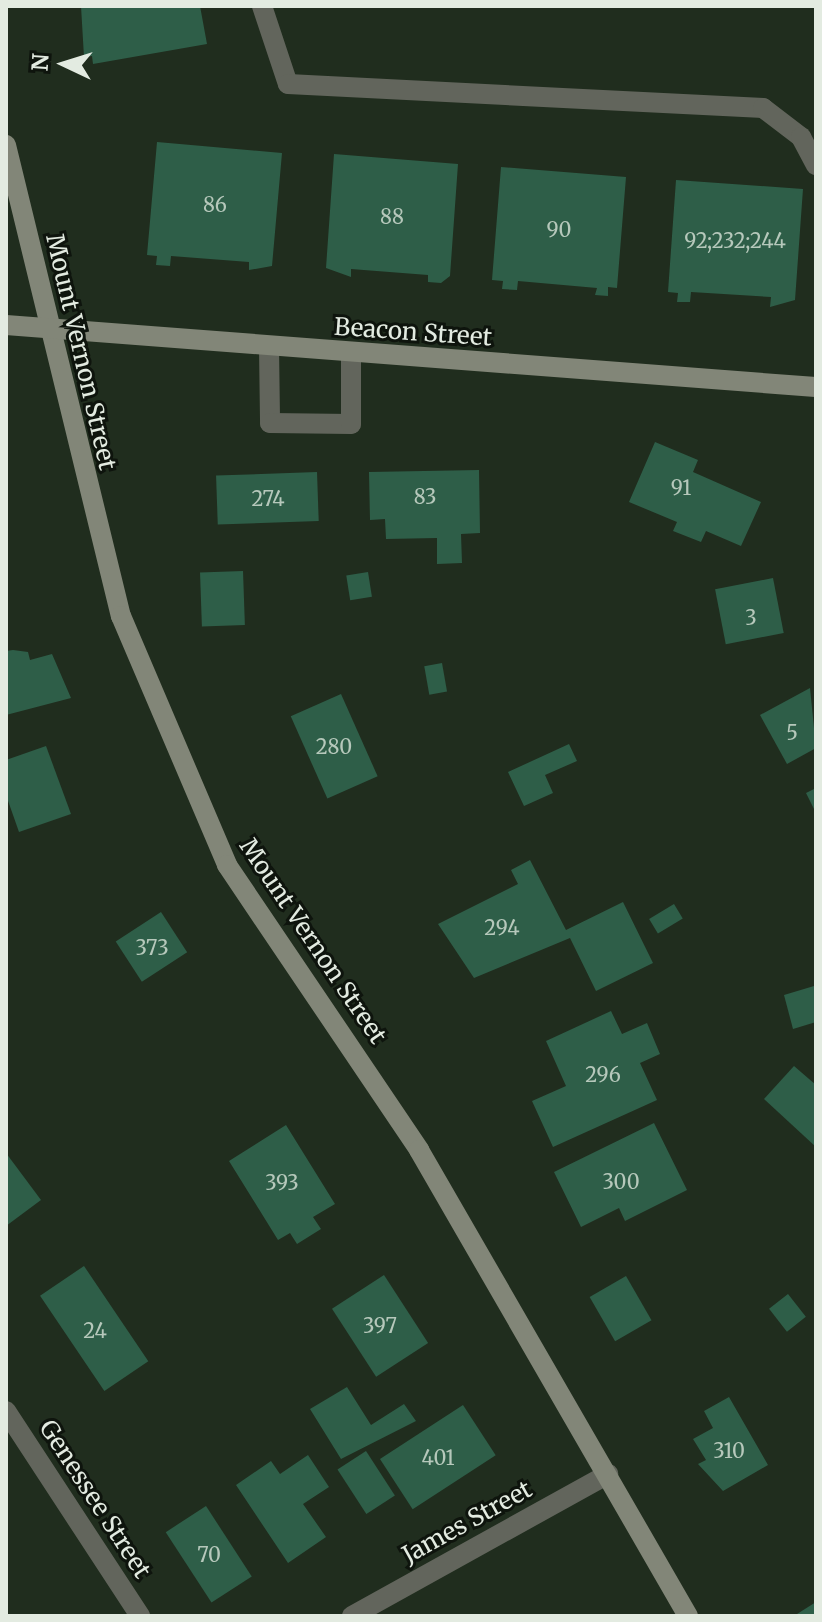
<!DOCTYPE html>
<style>
body{margin:0}
#map{position:relative;width:822px;height:1622px;overflow:hidden;background:#202d1e;font-family:Merriweather,serif}
div>[style]{position:absolute}
.building>*{inset:0;background:#2e5e48;transform-origin:0 0}
.service>*{height:20px;margin:-10px;padding:0 10px;transform-origin:10px;border-radius:10px;background:#62655c}
.minor>*{height:20px;margin:-10px;padding:0 10px;transform-origin:10px;border-radius:10px;background:#62655c}
.secondary>*{height:20px;margin:-10px;padding:0 10px;transform-origin:10px;border-radius:10px;background:#828678}
span{translate:-50% -50%;white-space:nowrap;text-align:center;line-height:1.15;-webkit-text-stroke:6px #0e140d;paint-order:stroke}
.number-label{font-size:20px;color:#b6c8bb}
.number-label span{-webkit-text-stroke-width:0}
.street-label{font-size:24px;color:#e3ebe1}
.frame{position:absolute;inset:0;border:8px solid #e3ebe1;pointer-events:none}
.north{position:absolute;left:24px;top:24px;width:80px;height:80px;-webkit-text-stroke:6px #0e140d;paint-order:stroke;rotate:274deg;font-size:22px;font-weight:700;line-height:32px;text-align:center;color:#e3ebe1}
.north::after{content:'';display:block;margin:auto;width:28px;height:36px;background:#e3ebe1;clip-path:polygon(50% 0,100% 100%,50% 72%,0 100%)}
</style>
<div id="map">
<div class="building">
<i style="clip-path:polygon(81px 6px,200px 6px,207px 44px,93px 64px,92px 56px,84px 57px)"></i>
<i style="clip-path:polygon(157px 142px,282px 153px,272px 266px,249px 270px,249px 262px,171px 256px,170px 266px,156px 265px,157px 256px,147px 255px)"></i>
<i style="clip-path:polygon(334px 154px,458px 164px,450px 276px,441px 283px,428px 282px,428px 275px,351px 269px,351px 277px,326px 268px)"></i>
<i style="clip-path:polygon(501px 167px,626px 177px,617px 288px,608px 287px,608px 296px,595px 295px,597px 288px,518px 281px,517px 290px,502px 289px,503px 281px,492px 280px)"></i>
<i style="clip-path:polygon(676px 180px,803px 189px,795px 300px,770px 307px,771px 297px,691px 292px,690px 302px,677px 302px,678px 293px,668px 292px)"></i>
<i style="clip-path:polygon(655px 442px,698px 460px,693px 472px,761px 502px,741px 546px,706px 531px,701px 542px,673px 531px,677px 522px,629px 502px)"></i>
<i style="clip-path:polygon(479px 470px,480px 533px,461px 534px,462px 563px,437px 564px,437px 538px,386px 539px,385px 519px,370px 520px,369px 472px)"></i>
<i style="left:317px;top:472px;width:49px;height:101px;rotate:88deg"></i>
<i style="left:243px;top:571px;width:54px;height:43px;rotate:88deg"></i>
<i style="left:368px;top:572px;width:25px;height:22px;rotate:81deg"></i>
<i style="left:773px;top:578px;width:56px;height:59px;rotate:79deg"></i>
<i style="clip-path:polygon(13px 650px,28px 652px,30px 660px,52px 654px,71px 698px,6px 715px,6px 651px)"></i>
<i style="left:442px;top:663px;width:29px;height:18px;rotate:80deg"></i>
<i style="clip-path:polygon(810px 688px,816px 748px,787px 764px,760px 715px)"></i>
<i style="left:341px;top:694px;width:90px;height:55px;rotate:66deg"></i>
<i style="clip-path:polygon(569px 744px,577px 761px,545px 775px,553px 793px,524px 806px,508px 772px)"></i>
<i style="clip-path:polygon(46px 746px,71px 814px,19px 832px,6px 795px,6px 760px)"></i>
<i style="clip-path:polygon(816px 788px,816px 813px,806px 793px)"></i>
<i style="clip-path:polygon(530px 860px,566px 930px,623px 902px,653px 963px,596px 991px,570px 938px,474px 978px,438px 924px,518px 884px,511px 870px)"></i>
<i style="left:674px;top:904px;width:17px;height:29px;rotate:59deg"></i>
<i style="left:161px;top:912px;width:48px;height:54px;rotate:57deg"></i>
<i style="clip-path:polygon(814px 986px,816px 1022px,793px 1029px,784px 995px)"></i>
<i style="clip-path:polygon(611px 1011px,622px 1034px,647px 1023px,660px 1054px,640px 1063px,657px 1100px,553px 1147px,532px 1101px,566px 1086px,546px 1041px)"></i>
<i style="clip-path:polygon(794px 1066px,816px 1085px,816px 1147px,764px 1099px)"></i>
<i style="clip-path:polygon(654px 1123px,687px 1190px,625px 1221px,619px 1208px,581px 1227px,554px 1172px)"></i>
<i style="clip-path:polygon(286px 1125px,335px 1204px,313px 1217px,321px 1229px,297px 1244px,290px 1233px,278px 1240px,229px 1161px)"></i>
<i style="clip-path:polygon(6px 1153px,41px 1200px,6px 1226px)"></i>
<i style="left:84px;top:1266px;width:115px;height:53px;rotate:56deg"></i>
<i style="left:384px;top:1275px;width:81px;height:62px;rotate:57deg"></i>
<i style="left:626px;top:1276px;width:51px;height:42px;rotate:60deg"></i>
<i style="left:788px;top:1294px;width:29px;height:24px;rotate:52deg"></i>
<i style="clip-path:polygon(347px 1387px,371px 1425px,404px 1404px,416px 1421px,341px 1459px,310px 1409px)"></i>
<i style="clip-path:polygon(729px 1397px,768px 1465px,723px 1491px,698px 1464px,706px 1460px,693px 1439px,713px 1428px,704px 1411px)"></i>
<i style="left:463px;top:1405px;width:60px;height:99px;rotate:57deg"></i>
<i style="left:366px;top:1451px;width:53px;height:34px;rotate:57deg"></i>
<i style="clip-path:polygon(308px 1455px,329px 1487px,303px 1504px,326px 1537px,288px 1563px,236px 1485px,271px 1461px,280px 1474px)"></i>
<i style="left:206px;top:1506px;width:84px;height:48px;rotate:57deg"></i>
<i style="clip-path:polygon(816px 1602px,816px 1616px,798px 1616px,797px 1614px)"></i>
</div>
<div class="service">
<i style="left:262px;top:6px;width:82px;rotate:71.6deg"></i>
<i style="left:288px;top:84px;width:476px;rotate:2.9deg"></i>
<i style="left:763px;top:108px;width:48px;rotate:37.3deg"></i>
<i style="left:801px;top:137px;width:32px;rotate:62deg"></i>
<i style="left:269px;top:347px;width:76px;rotate:89.2deg"></i>
<i style="left:270px;top:423px;width:81px;rotate:0.7deg"></i>
<i style="left:351px;top:424px;width:71px;rotate:-90deg"></i>
</div>
<div class="minor">
<i style="left:6px;top:1411px;width:245px;rotate:56.8deg"></i>
<i style="left:352px;top:1616px;width:293px;rotate:-29deg"></i>
</div>
<div class="secondary">
<i style="left:6px;top:145px;width:485px;rotate:76.3deg"></i>
<i style="left:121px;top:616px;width:271px;rotate:66.9deg"></i>
<i style="left:227px;top:865px;width:344px;rotate:56deg"></i>
<i style="left:419px;top:1150px;width:538px;rotate:60deg"></i>
<i style="left:6px;top:325px;width:812px;rotate:4.38deg"></i>
</div>
<div class="number-label">
<span style="left:215px;top:204px">86</span>
<span style="left:392px;top:216px">88</span>
<span style="left:559px;top:229px">90</span>
<span style="left:735px;top:240px">92;232;244</span>
<span style="left:681px;top:487px">91</span>
<span style="left:425px;top:496px">83</span>
<span style="left:268px;top:498px">274</span>
<span style="left:751px;top:617px">3</span>
<span style="left:792px;top:732px">5</span>
<span style="left:334px;top:746px">280</span>
<span style="left:502px;top:927px">294</span>
<span style="left:152px;top:947px">373</span>
<span style="left:603px;top:1074px">296</span>
<span style="left:621px;top:1181px">300</span>
<span style="left:282px;top:1182px">393</span>
<span style="left:380px;top:1325px">397</span>
<span style="left:95px;top:1330px">24</span>
<span style="left:729px;top:1450px">310</span>
<span style="left:438px;top:1457px">401</span>
<span style="left:209px;top:1554px">70</span>
</div>
<div class="street-label">
<span style="left:413px;top:332px;rotate:4deg">Beacon Street</span>
<span style="left:81px;top:352px;rotate:77deg">Mount Vernon Street</span>
<span style="left:313px;top:941px;rotate:56deg">Mount Vernon Street</span>
<span style="left:95px;top:1499px;rotate:57deg">Genessee Street</span>
<span style="left:467px;top:1522px;rotate:-29deg">James Street</span>
</div>
<div class="frame"></div>
<div class="north">N</div>
</div>
